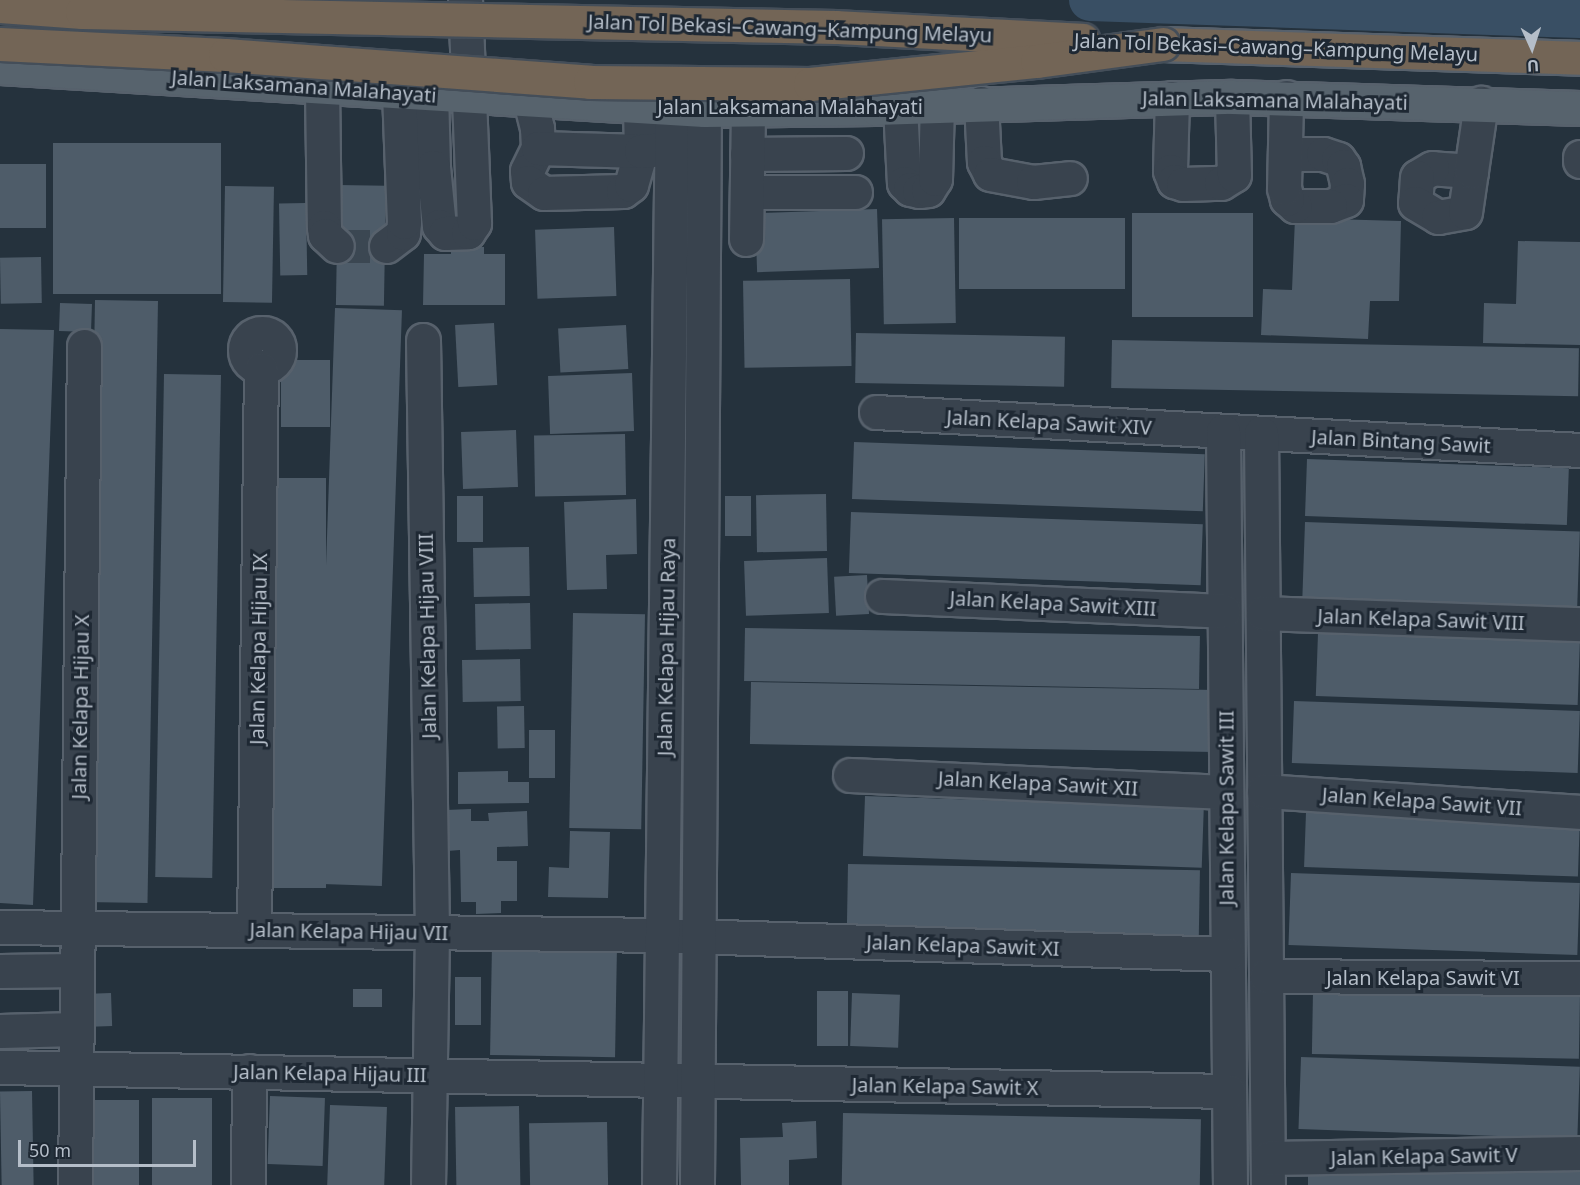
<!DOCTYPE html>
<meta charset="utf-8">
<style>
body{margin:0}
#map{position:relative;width:1580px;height:1185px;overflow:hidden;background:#25323d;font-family:"Noto Sans",sans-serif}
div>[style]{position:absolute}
.river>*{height:42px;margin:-21px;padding:0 21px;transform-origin:21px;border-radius:21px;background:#394f64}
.building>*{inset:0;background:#4e5c69;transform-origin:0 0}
.minor-tunnel>*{height:33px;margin-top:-16.5px;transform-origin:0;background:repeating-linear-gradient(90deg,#3b4752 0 33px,transparent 0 49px)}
.roads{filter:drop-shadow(2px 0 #57616c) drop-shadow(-2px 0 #57616c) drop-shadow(0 2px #57616c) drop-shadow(0 -2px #57616c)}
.minor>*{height:33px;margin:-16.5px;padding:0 16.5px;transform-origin:16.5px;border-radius:16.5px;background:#39434e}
.minor>.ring{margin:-16.5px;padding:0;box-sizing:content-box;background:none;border:33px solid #39434e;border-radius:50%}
.major>*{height:33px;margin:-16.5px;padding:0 16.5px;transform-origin:16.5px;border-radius:16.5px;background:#57636d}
.highway>*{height:33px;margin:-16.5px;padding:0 16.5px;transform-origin:16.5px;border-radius:16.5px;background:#736556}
.bridges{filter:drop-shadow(2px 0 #444e59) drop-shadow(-2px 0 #444e59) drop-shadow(0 2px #444e59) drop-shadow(0 -2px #444e59)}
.highway-bridge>*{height:33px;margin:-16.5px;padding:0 16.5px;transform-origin:16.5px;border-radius:16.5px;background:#736556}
span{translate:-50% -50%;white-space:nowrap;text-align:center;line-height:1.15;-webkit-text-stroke:6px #1e2833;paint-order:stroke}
.street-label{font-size:20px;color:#b5bec9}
.north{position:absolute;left:1502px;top:18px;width:60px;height:60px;-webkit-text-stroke:4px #1e2833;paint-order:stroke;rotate:177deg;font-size:16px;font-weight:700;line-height:24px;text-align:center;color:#b5bec9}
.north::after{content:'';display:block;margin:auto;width:21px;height:27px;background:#b5bec9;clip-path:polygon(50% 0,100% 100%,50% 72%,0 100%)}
.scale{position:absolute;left:18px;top:1140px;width:178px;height:27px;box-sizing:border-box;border:3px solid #b5bec9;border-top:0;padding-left:8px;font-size:18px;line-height:21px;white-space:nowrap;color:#b5bec9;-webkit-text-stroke:4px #1e2833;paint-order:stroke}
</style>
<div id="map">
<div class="river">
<i style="left:1090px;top:0;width:490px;rotate:2deg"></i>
</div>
<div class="building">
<i style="left:53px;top:143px;width:168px;height:151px"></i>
<i style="left:46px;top:164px;width:64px;height:46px;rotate:90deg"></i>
<i style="left:338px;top:185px;width:48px;height:120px;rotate:1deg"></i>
<i style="left:225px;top:186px;width:49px;height:116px;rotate:1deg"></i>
<i style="left:306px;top:203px;width:72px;height:27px;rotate:89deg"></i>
<i style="left:877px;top:209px;width:59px;height:122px;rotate:88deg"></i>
<i style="left:1132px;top:213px;width:121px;height:104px"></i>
<i style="left:954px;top:218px;width:105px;height:72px;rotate:89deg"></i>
<i style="left:1125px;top:218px;width:71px;height:166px;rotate:90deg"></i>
<i style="clip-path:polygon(1295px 218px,1401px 221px,1399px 301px,1370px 301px,1368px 339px,1261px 335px,1263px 289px,1292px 290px)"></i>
<i style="left:614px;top:227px;width:69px;height:79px;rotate:88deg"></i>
<i style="clip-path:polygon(1518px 241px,1580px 242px,1580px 345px,1483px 343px,1484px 303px,1516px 304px)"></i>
<i style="clip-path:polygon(451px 247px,484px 247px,484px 254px,505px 254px,505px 305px,423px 305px,424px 254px,451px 254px)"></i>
<i style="left:41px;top:257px;width:46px;height:41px;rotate:89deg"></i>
<i style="left:850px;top:279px;width:87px;height:107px;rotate:89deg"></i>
<i style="left:95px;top:300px;width:63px;height:602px;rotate:1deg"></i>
<i style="left:60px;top:303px;width:32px;height:28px;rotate:2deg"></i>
<i style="left:335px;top:308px;width:67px;height:576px;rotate:2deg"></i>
<i style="left:494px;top:323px;width:62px;height:39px;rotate:87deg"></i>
<i style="left:626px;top:325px;width:44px;height:68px;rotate:87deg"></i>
<i style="clip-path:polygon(0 329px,54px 330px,33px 905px,0 903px)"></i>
<i style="left:856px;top:333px;width:209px;height:50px;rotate:1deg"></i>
<i style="left:1112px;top:340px;width:467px;height:48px;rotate:1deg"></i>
<i style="left:281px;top:360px;width:49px;height:67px"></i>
<i style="left:632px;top:373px;width:58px;height:84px;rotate:88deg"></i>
<i style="left:164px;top:374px;width:57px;height:503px;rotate:1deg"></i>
<i style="left:516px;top:430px;width:57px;height:55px;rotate:88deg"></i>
<i style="left:625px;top:434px;width:61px;height:91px;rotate:89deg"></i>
<i style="left:854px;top:442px;width:351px;height:57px;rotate:2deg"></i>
<i style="left:1307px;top:459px;width:262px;height:57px;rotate:2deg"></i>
<i style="left:266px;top:478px;width:60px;height:410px"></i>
<i style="left:826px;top:494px;width:57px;height:70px;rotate:89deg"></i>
<i style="left:457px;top:496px;width:26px;height:46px"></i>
<i style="left:725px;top:496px;width:26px;height:40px"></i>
<i style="clip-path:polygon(636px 499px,637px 554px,606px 555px,607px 589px,567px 590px,564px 502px)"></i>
<i style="left:851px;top:512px;width:352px;height:61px;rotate:2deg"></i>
<i style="left:1305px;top:522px;width:275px;height:78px;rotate:2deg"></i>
<i style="left:529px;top:547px;width:49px;height:56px;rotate:89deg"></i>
<i style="left:827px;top:558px;width:55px;height:83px;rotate:88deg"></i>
<i style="left:867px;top:575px;width:39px;height:33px;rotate:87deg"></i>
<i style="left:530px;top:603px;width:46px;height:55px;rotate:89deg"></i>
<i style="left:573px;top:613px;width:72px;height:215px;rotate:1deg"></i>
<i style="left:745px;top:628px;width:455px;height:53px;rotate:1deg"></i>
<i style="left:1318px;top:633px;width:262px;height:63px;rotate:2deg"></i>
<i style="left:520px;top:659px;width:42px;height:58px;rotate:89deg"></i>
<i style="left:751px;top:682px;width:465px;height:62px;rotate:1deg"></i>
<i style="left:1294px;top:701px;width:286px;height:62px;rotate:2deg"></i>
<i style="left:524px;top:706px;width:42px;height:27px;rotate:89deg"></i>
<i style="left:529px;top:730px;width:26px;height:48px"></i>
<i style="clip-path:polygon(508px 771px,508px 782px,529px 782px,529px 803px,458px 804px,458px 772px)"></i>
<i style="left:865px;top:796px;width:339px;height:60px;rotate:2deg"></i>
<i style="clip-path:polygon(471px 809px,471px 821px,489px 821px,488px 813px,527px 811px,528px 846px,497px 847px,497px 861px,517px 861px,517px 901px,501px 901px,501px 913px,476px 914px,476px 902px,461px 902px,460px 850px,447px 851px,446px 810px)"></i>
<i style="left:1306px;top:812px;width:274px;height:55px;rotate:2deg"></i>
<i style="clip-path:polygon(570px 831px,610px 832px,608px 898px,548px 897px,549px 867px,569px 868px)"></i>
<i style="left:848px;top:864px;width:352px;height:65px;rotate:1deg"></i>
<i style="left:1291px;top:873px;width:289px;height:72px;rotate:2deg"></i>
<i style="left:492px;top:944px;width:125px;height:111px;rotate:1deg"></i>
<i style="left:481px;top:977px;width:48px;height:26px;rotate:90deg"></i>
<i style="left:353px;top:989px;width:29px;height:18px"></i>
<i style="left:817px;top:991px;width:31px;height:55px"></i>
<i style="left:1313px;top:991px;width:267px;height:63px;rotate:1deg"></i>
<i style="left:111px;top:993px;width:33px;height:28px;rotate:88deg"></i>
<i style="left:852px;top:993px;width:48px;height:53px;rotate:2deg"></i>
<i style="left:1301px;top:1057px;width:279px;height:72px;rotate:2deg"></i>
<i style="left:32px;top:1091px;width:94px;height:32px;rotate:89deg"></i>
<i style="left:270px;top:1096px;width:55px;height:68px;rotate:2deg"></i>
<i style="left:152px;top:1098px;width:60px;height:87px"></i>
<i style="left:79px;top:1100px;width:60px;height:85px"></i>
<i style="left:330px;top:1105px;width:57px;height:80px;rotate:2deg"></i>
<i style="left:519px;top:1106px;width:79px;height:64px;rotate:89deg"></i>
<i style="left:843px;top:1113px;width:358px;height:72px;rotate:1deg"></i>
<i style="clip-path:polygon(816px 1121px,817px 1158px,789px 1160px,789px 1185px,741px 1185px,740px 1138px,783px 1137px,782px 1123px)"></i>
<i style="left:607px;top:1122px;width:63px;height:78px;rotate:89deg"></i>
<i style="clip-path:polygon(1308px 1164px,1580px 1169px,1580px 1185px,1308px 1185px)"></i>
</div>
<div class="minor-tunnel">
<i style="left:337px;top:246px;width:49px"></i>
</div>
<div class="roads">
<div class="minor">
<i style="left:322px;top:88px;width:139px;rotate:89.2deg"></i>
<i style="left:324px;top:227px;width:8px;rotate:83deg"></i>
<i style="left:325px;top:235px;width:16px;rotate:43deg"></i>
<i style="left:431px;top:94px;width:73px;rotate:88.4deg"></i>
<i style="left:433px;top:167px;width:59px;rotate:84.2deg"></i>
<i style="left:439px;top:226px;width:9px;rotate:49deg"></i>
<i style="left:445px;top:233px;width:23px;rotate:-2deg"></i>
<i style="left:468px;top:232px;width:11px;rotate:-56deg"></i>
<i style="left:474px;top:223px;width:223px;rotate:-92.3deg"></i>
<i style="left:1172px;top:98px;width:73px;rotate:91.6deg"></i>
<i style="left:1170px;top:171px;width:11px;rotate:68deg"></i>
<i style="left:1174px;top:181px;width:9px;rotate:18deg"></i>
<i style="left:1183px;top:184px;width:38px;rotate:-2deg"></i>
<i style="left:1221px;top:183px;width:15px;rotate:-32deg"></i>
<i style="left:1234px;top:175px;width:78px;rotate:-91.5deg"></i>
<i style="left:530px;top:100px;width:29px;rotate:76deg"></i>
<i style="left:537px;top:128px;width:20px;rotate:87deg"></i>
<i style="left:538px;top:148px;width:25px;rotate:116deg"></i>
<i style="left:527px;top:171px;width:11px;rotate:85deg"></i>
<i style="left:528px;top:182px;width:19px;rotate:35deg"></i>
<i style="left:544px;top:193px;width:79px;rotate:-1.5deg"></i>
<i style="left:623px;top:191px;width:10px;rotate:-37deg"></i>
<i style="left:631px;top:185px;width:35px;rotate:-74deg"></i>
<i style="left:641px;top:151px;width:44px;rotate:-91.3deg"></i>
<i style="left:981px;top:103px;width:59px;rotate:87.1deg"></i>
<i style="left:984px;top:162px;width:13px;rotate:63deg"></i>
<i style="left:990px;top:174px;width:44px;rotate:10.5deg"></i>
<i style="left:1033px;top:182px;width:37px;rotate:-6deg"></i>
<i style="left:900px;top:107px;width:76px;rotate:87deg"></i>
<i style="left:904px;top:183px;width:8px;rotate:45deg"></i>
<i style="left:910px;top:189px;width:9px;rotate:13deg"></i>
<i style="left:919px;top:191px;width:9px;rotate:-6deg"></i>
<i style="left:928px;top:190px;width:13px;rotate:-58deg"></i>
<i style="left:935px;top:179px;width:74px;rotate:-88.5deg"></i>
<i style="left:538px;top:148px;width:103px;rotate:1.7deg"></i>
<i style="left:641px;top:151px;width:21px;rotate:-5deg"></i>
<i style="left:747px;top:154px;width:99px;rotate:-0.6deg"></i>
<i style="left:1580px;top:157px;width:4px;rotate:90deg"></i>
<i style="left:1285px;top:158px;width:16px;rotate:-15deg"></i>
<i style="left:1300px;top:154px;width:23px"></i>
<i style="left:1323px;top:154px;width:16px;rotate:18deg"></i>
<i style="left:1338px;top:159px;width:9px;rotate:54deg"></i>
<i style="left:1343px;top:166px;width:18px;rotate:77deg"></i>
<i style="left:1347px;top:184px;width:16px;rotate:94deg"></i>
<i style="left:1346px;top:200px;width:17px;rotate:159deg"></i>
<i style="left:1330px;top:206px;width:35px;rotate:180deg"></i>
<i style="left:1295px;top:206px;width:11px;rotate:-139deg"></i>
<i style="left:1287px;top:199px;width:11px;rotate:-105deg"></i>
<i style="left:1284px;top:188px;width:91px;rotate:-88.7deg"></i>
<i style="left:1471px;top:171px;width:39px;rotate:-176deg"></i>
<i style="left:1432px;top:168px;width:17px;rotate:149deg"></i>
<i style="left:1417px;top:177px;width:26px;rotate:94deg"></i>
<i style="left:1415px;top:203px;width:27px;rotate:31deg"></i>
<i style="left:1438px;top:217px;width:27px;rotate:-10deg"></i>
<i style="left:1465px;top:212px;width:41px;rotate:-81.7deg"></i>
<i style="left:1471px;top:171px;width:69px;rotate:-81.6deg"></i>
<i style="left:747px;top:192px;width:108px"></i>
<i style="left:746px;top:239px;width:129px;rotate:-89.1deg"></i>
<i style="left:386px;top:246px;width:21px;rotate:-37deg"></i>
<i style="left:403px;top:233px;width:11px;rotate:-85deg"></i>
<i style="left:404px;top:222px;width:131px;rotate:-92.2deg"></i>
<i class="ring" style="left:245px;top:333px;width:1px;height:1px"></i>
<i style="left:423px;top:340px;width:592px;rotate:89.13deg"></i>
<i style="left:432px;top:932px;width:253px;rotate:90.9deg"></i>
<i style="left:876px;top:412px;width:705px;rotate:3.09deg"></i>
<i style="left:1223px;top:431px;width:754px;rotate:89.47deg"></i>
<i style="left:1261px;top:433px;width:752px;rotate:89.47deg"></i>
<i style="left:882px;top:596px;width:342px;rotate:2.5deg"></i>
<i style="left:1263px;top:613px;width:317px;rotate:2deg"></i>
<i style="left:850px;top:775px;width:376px;rotate:2.6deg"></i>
<i style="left:1264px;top:791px;width:317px;rotate:3.8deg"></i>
<i style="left:0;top:927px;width:662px;rotate:0.69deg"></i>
<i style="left:662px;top:935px;width:565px;rotate:1.93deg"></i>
<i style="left:254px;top:930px;width:561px;rotate:-89.29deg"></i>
<i style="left:0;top:971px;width:77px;rotate:-0.7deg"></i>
<i style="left:1266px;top:976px;width:314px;rotate:0.4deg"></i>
<i style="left:0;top:1031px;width:76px;rotate:-1.5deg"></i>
<i style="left:0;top:1067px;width:1229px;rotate:1.12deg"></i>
<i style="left:1268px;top:1158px;width:312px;rotate:-0.9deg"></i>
<i style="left:75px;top:1185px;width:839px;rotate:-89.39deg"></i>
<i style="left:248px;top:1185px;width:114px;rotate:-89.5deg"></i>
<i style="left:659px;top:1185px;width:1076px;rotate:-89.31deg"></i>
<i style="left:697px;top:1185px;width:1075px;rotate:-89.63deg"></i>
</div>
<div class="major">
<i style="left:0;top:67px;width:705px;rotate:3.5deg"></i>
<i style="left:704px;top:110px;width:171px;rotate:-0.7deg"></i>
<i style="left:875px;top:108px;width:357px;rotate:-1.8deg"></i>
<i style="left:1232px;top:97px;width:348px;rotate:1.8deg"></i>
</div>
<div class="highway">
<i style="left:1163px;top:44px;width:417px;rotate:1.9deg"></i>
</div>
</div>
<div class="bridges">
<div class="highway-bridge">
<i style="left:0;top:6px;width:82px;rotate:4.2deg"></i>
<i style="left:82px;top:12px;width:754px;rotate:1.14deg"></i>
<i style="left:836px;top:27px;width:247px;rotate:3deg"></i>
<i style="left:0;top:44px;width:225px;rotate:2.8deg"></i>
<i style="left:225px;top:55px;width:366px;rotate:4.2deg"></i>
<i style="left:590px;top:82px;width:220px;rotate:0.5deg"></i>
<i style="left:810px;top:84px;width:228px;rotate:-5.8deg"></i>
<i style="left:1037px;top:61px;width:127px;rotate:-7.7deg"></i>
</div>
</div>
<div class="street-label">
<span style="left:790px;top:28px;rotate:2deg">Jalan Tol Bekasi–Cawang–Kampung Melayu</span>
<span style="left:1276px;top:47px;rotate:2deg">Jalan Tol Bekasi–Cawang–Kampung Melayu</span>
<span style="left:304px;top:86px;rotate:4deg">Jalan Laksamana Malahayati</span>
<span style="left:1275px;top:100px;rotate:1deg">Jalan Laksamana Malahayati</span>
<span style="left:790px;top:106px">Jalan Laksamana Malahayati</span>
<span style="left:1049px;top:422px;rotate:3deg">Jalan Kelapa Sawit XIV</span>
<span style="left:1401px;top:441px;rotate:3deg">Jalan Bintang Sawit</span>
<span style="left:1053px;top:603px;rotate:3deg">Jalan Kelapa Sawit XIII</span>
<span style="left:1421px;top:619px;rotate:2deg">Jalan Kelapa Sawit VIII</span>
<span style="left:427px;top:636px;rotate:-91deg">Jalan Kelapa Hijau VIII</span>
<span style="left:666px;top:647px;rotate:-89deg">Jalan Kelapa Hijau Raya</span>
<span style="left:258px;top:649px;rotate:-89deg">Jalan Kelapa Hijau IX</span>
<span style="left:80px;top:707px;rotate:-89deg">Jalan Kelapa Hijau X</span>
<span style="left:1038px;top:783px;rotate:3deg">Jalan Kelapa Sawit XII</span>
<span style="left:1422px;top:801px;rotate:4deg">Jalan Kelapa Sawit VII</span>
<span style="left:1226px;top:808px;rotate:-90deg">Jalan Kelapa Sawit III</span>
<span style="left:349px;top:931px;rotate:1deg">Jalan Kelapa Hijau VII</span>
<span style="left:963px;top:945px;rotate:2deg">Jalan Kelapa Sawit XI</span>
<span style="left:1423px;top:977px">Jalan Kelapa Sawit VI</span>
<span style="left:330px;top:1073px;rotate:1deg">Jalan Kelapa Hijau III</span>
<span style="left:945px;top:1086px;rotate:1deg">Jalan Kelapa Sawit X</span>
<span style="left:1424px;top:1156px;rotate:-1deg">Jalan Kelapa Sawit V</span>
</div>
<div class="north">U</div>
<div class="scale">50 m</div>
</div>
